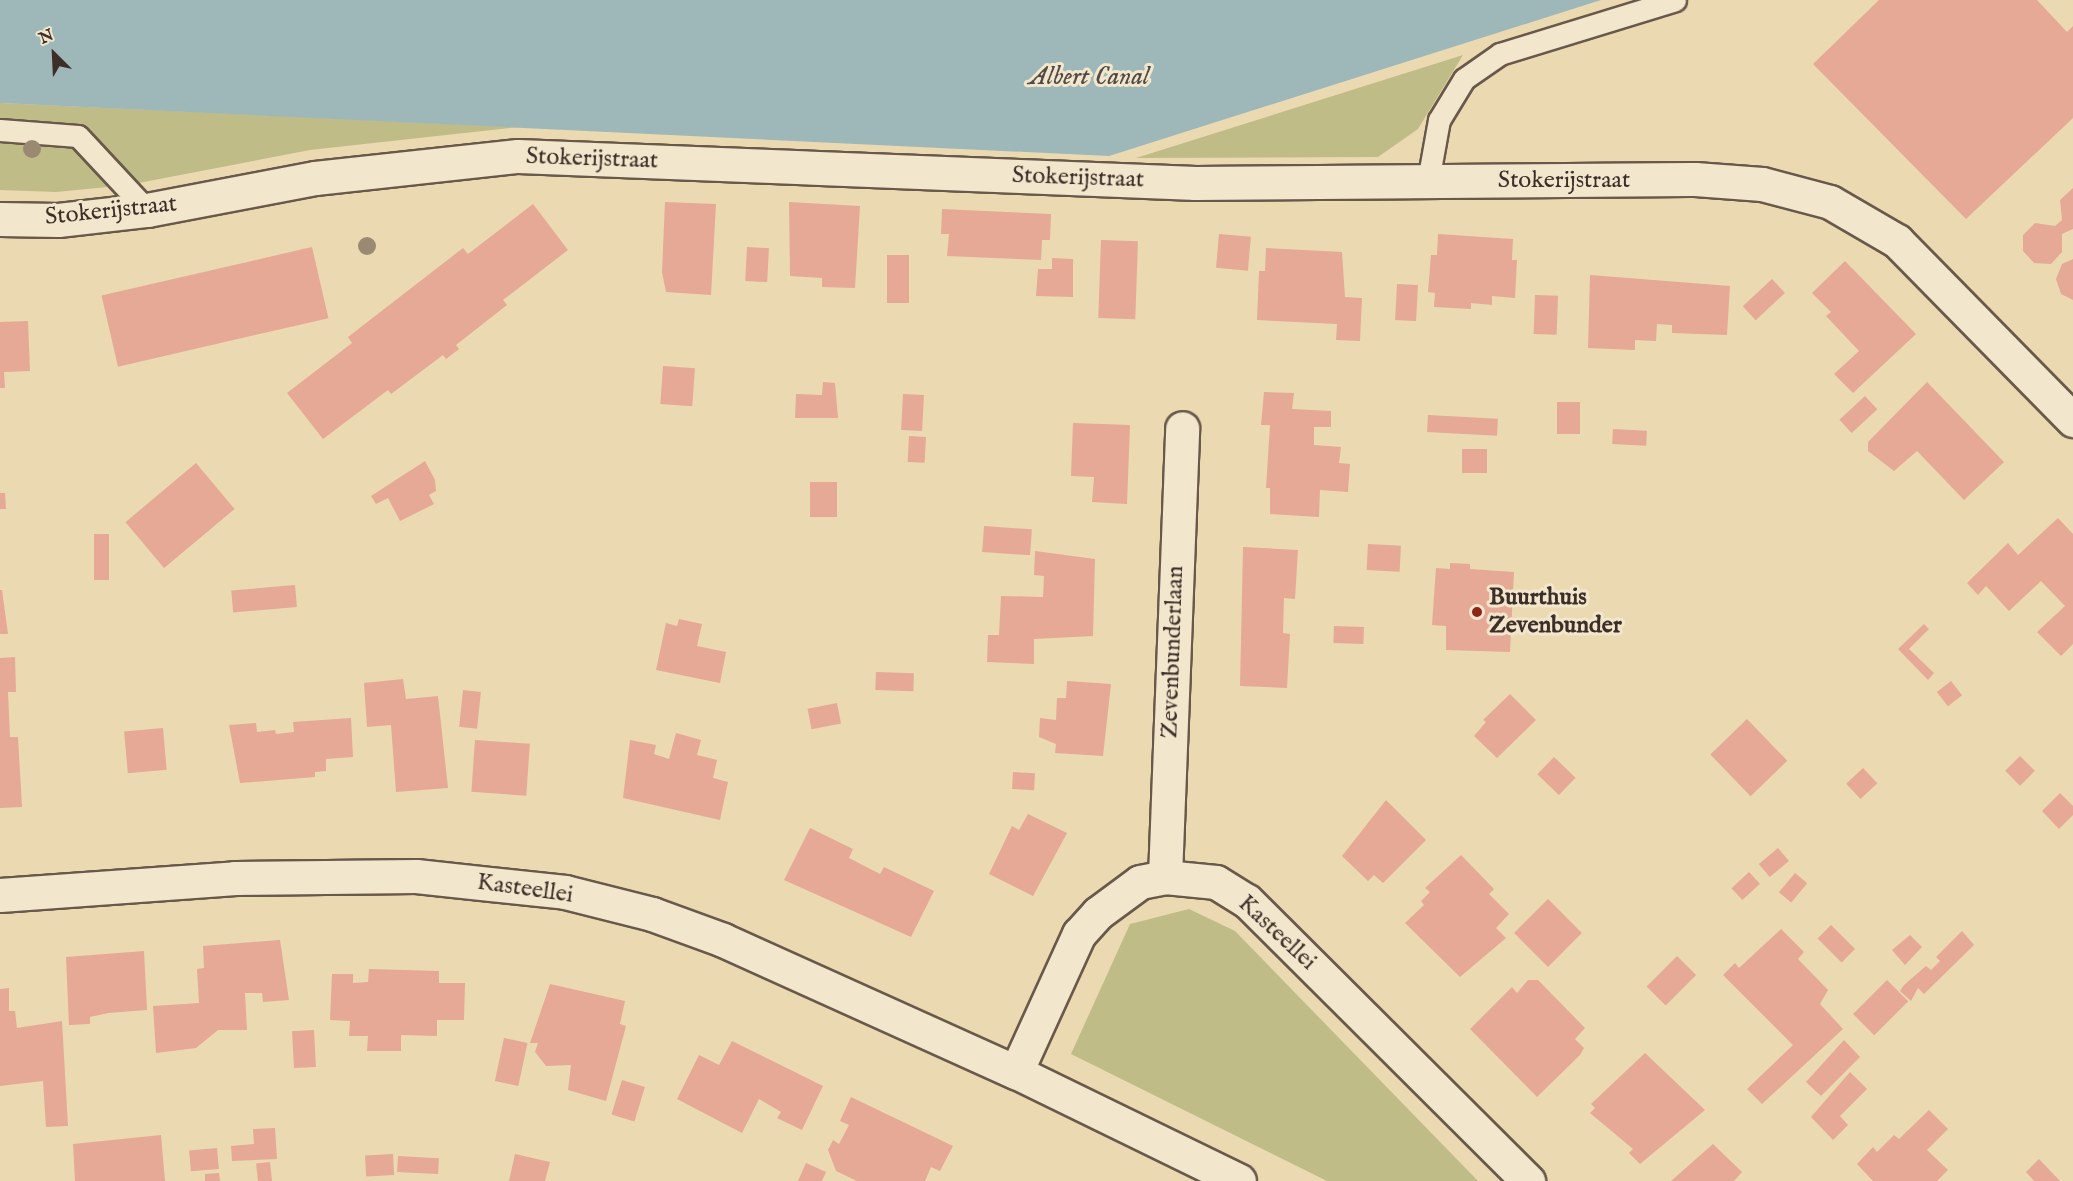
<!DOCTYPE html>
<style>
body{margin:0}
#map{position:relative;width:2073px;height:1181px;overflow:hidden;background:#ebd9b2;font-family:"IM FELL English",serif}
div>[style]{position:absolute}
.green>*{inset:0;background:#c0bc87}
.water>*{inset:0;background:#9eb7b9}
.building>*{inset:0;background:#e5a996;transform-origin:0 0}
.roads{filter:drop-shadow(2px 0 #69594a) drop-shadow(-2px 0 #69594a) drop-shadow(0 2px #69594a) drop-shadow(0 -2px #69594a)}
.service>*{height:21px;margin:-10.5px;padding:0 10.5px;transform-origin:10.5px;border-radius:10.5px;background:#f2e6cd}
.minor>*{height:33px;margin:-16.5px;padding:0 16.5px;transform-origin:16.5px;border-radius:16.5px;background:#f2e6cd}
.tertiary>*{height:33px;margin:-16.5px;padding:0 16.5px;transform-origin:16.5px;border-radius:16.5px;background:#f2e6cd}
.trees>*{width:18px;height:18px;margin:-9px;border-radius:50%;background:#9a8a71}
.dots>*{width:16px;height:16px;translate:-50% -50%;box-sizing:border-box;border:3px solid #f2e6cd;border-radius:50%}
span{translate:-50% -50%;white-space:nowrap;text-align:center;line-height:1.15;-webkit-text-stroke:6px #f2e6cd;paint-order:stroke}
.street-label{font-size:24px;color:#3e2e28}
.poi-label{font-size:24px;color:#3e2e28;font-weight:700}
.left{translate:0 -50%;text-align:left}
.water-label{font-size:26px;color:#514945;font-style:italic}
.north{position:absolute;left:24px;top:24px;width:60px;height:60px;-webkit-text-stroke:4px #f2e6cd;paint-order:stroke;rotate:336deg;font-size:16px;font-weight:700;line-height:24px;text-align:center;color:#3e2e28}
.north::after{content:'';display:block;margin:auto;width:21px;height:27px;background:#3e2e28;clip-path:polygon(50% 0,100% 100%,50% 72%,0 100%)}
</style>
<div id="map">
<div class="green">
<i style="clip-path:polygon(1463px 55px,1418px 129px,1378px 157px,1136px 158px)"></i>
<i style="clip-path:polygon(0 103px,518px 127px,310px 150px,128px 185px,56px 192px,0 190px)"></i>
<i style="clip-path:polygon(1189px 909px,1235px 931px,1478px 1181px,1327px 1181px,1071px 1054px,1130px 924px)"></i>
</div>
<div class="water">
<i style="clip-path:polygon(0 0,1601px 0,1109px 156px,0 103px)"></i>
</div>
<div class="building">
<i style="clip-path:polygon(1879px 0,2037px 0,2067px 32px,2073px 26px,2073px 118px,1966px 219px,1813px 64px)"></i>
<i style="clip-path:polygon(2073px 188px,2073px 229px,2062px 234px,2062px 252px,2051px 264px,2034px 263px,2023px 251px,2023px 235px,2035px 223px,2055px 226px,2062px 220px,2060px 200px)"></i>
<i style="clip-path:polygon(665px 202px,716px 204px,711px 295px,666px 292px,662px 272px)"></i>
<i style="clip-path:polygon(789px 202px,860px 206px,855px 288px,822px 287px,822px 278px,790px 276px)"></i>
<i style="clip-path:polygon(533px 204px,568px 250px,503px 300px,507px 305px,456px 345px,459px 349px,446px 359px,443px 355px,391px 394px,388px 390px,323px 439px,287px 393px,352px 343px,348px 337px,463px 248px,468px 254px)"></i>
<i style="clip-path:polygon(942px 209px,1051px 214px,1050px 240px,1042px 240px,1041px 260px,947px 256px,949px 234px,941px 234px)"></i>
<i style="left:1219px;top:234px;width:32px;height:34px;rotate:5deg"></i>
<i style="clip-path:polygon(1438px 234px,1513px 239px,1512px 260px,1517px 260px,1515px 298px,1492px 296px,1492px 305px,1471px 303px,1471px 309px,1434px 307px,1435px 293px,1428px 292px,1431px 255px,1437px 255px)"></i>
<i style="left:1101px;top:240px;width:37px;height:78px;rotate:2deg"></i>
<i style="left:312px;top:247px;width:73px;height:216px;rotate:77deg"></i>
<i style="left:747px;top:247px;width:22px;height:34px;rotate:3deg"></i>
<i style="clip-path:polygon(1266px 248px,1342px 252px,1345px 297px,1362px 298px,1360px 341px,1336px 340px,1337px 324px,1257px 320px,1259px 271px,1265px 271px)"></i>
<i style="left:887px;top:255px;width:22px;height:48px"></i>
<i style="clip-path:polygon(1052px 258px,1073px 259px,1073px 297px,1036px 296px,1038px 269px,1052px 269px)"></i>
<i style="clip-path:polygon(2073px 259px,2073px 300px,2061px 294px,2056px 279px,2062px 264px)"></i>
<i style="clip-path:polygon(1845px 261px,1916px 334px,1853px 393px,1834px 374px,1859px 351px,1826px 316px,1831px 312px,1812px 293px)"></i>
<i style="clip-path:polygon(1590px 275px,1730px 286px,1727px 335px,1672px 333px,1672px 325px,1657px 324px,1656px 341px,1635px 340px,1635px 350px,1588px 348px)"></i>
<i style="left:1772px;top:279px;width:19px;height:40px;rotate:47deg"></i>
<i style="left:1397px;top:284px;width:21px;height:36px;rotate:3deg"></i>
<i style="left:1535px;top:295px;width:23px;height:39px;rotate:2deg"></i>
<i style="clip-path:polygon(28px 321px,30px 371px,4px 372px,5px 388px,0 388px,0 322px)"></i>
<i style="left:663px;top:366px;width:32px;height:38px;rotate:4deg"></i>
<i style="clip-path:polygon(823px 382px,835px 383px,838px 418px,795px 418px,796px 394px,822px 395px)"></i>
<i style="clip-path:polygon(1927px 382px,2004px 462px,1964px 500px,1917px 451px,1894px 471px,1868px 451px,1868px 442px)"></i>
<i style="clip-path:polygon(1264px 392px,1294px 393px,1292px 409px,1331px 411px,1331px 427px,1314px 427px,1314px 445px,1341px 447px,1339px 463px,1350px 464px,1348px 492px,1320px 490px,1319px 517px,1270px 514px,1270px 488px,1266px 488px,1270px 425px,1261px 425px)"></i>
<i style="left:903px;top:394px;width:21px;height:36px;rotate:3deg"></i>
<i style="left:1865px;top:396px;width:18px;height:35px;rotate:47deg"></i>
<i style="left:1557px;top:402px;width:23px;height:32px"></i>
<i style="left:1428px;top:415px;width:70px;height:17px;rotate:3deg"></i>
<i style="clip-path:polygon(1073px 423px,1130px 425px,1127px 504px,1092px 502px,1094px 477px,1071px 476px)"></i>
<i style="left:1613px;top:429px;width:34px;height:15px;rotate:3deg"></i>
<i style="left:909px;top:436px;width:17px;height:26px;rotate:3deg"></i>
<i style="left:1462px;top:449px;width:25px;height:24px"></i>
<i style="clip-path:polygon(425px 461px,435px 480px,436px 491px,429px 495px,434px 504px,400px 521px,388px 498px,376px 504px,371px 496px)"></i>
<i style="left:196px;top:463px;width:60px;height:92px;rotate:50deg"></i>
<i style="left:810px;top:482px;width:27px;height:35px"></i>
<i style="clip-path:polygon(0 493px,5px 493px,6px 509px,0 509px)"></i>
<i style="clip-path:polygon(2058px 518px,2073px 534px,2073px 644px,2061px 656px,2037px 632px,2065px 606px,2041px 581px,2009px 611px,1986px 586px,1978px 595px,1967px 583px,2008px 543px,2018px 555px)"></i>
<i style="left:984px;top:526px;width:48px;height:26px;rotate:4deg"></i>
<i style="left:94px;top:534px;width:15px;height:46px"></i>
<i style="left:1368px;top:544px;width:33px;height:26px;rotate:3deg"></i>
<i style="clip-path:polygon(1243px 547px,1298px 550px,1295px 599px,1284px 598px,1283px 633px,1290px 634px,1287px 688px,1240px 686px)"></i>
<i style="clip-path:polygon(1035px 551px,1095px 559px,1093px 636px,1034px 639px,1034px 664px,987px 662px,988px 635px,999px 635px,1001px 596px,1043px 597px,1044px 576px,1034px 575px)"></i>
<i style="clip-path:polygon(1450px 563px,1470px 564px,1470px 569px,1514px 572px,1510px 652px,1446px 650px,1446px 626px,1432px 625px,1436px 568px,1450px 569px)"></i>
<i style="left:295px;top:585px;width:22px;height:64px;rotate:85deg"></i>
<i style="clip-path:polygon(0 590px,2px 590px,8px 634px,0 634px)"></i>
<i style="clip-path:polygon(679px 619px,702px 624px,697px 646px,726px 652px,720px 683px,656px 670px,666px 623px,677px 626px)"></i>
<i style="clip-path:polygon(1924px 624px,1929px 629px,1909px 649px,1934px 673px,1928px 680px,1898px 649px)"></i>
<i style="left:1334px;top:626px;width:30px;height:17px;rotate:2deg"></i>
<i style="clip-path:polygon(15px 657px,16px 692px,8px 692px,10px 737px,18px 737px,22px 807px,0 808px,0 658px)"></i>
<i style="left:876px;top:672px;width:38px;height:18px;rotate:2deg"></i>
<i style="clip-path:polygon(403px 679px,406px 699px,438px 696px,448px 788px,396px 792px,391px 725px,367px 727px,364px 683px)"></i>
<i style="clip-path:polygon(1067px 681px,1111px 684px,1103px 756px,1055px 753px,1056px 744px,1039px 737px,1040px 718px,1056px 720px,1057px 698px,1066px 698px)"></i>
<i style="left:1951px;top:681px;width:18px;height:18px;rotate:52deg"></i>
<i style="left:463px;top:690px;width:18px;height:37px;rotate:6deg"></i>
<i style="clip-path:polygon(1510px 694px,1536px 720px,1497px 758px,1474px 736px,1486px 722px,1483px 720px)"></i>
<i style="left:837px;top:703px;width:21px;height:30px;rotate:79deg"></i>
<i style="clip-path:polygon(351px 718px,353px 757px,326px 759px,326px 771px,315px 772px,315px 777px,240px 783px,229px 725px,256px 723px,257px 732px,275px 730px,276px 734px,294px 732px,293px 722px)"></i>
<i style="left:1747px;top:719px;width:58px;height:51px;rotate:46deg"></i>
<i style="left:163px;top:728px;width:42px;height:39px;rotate:85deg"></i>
<i style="clip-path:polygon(676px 733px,701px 740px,697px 755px,717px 760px,713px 778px,728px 782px,720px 820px,623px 798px,630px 740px,656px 745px,654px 754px,669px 759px)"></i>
<i style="left:475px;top:740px;width:55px;height:52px;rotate:4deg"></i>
<i style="left:2020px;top:756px;width:21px;height:21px;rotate:45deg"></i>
<i style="left:1554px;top:757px;width:30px;height:24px;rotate:44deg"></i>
<i style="left:1863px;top:768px;width:21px;height:23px;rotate:47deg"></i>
<i style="left:1013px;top:772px;width:22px;height:17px;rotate:3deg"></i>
<i style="clip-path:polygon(2060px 793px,2073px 806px,2073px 815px,2059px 829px,2042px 811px)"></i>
<i style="clip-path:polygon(1386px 800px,1426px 840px,1383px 883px,1374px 875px,1368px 881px,1342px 856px)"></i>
<i style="clip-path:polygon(1028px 814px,1067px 833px,1033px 896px,989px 874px,1012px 826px,1019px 830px)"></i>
<i style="clip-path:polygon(810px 828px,853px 849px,849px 858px,880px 874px,884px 867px,934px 891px,911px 937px,784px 880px)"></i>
<i style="left:1778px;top:848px;width:17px;height:25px;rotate:50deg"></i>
<i style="clip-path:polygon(1461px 855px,1494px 889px,1489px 894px,1509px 914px,1496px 928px,1506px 938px,1460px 977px,1405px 923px,1424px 905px,1421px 901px,1430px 892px,1425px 888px)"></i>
<i style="left:1749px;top:872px;width:16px;height:24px;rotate:47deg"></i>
<i style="left:1795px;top:873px;width:16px;height:25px;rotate:40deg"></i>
<i style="left:1548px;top:899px;width:48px;height:48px;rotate:45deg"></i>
<i style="left:1831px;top:925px;width:34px;height:19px;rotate:45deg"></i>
<i style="clip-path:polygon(1781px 929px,1804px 952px,1798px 959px,1828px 990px,1820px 1004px,1843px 1029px,1762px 1104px,1747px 1089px,1793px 1045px,1723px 975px,1735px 963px,1739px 968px)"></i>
<i style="clip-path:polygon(1962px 931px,1974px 945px,1924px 994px,1918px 988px,1911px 1001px,1900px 991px,1904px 985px,1926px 966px,1931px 970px,1940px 961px,1936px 957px)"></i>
<i style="clip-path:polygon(1910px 935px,1922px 947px,1905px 965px,1892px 950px)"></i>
<i style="clip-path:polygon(280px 940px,289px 1000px,263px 1002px,262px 993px,245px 993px,247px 1030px,218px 1030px,196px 1048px,156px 1053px,153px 1006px,199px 1003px,197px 969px,204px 968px,203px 946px)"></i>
<i style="clip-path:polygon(144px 951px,147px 1010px,108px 1013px,90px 1017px,90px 1024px,69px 1025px,66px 957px)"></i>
<i style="left:1677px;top:956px;width:27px;height:43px;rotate:45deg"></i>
<i style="clip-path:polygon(369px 969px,439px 971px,439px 983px,465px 983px,464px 1020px,437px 1020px,437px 1036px,401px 1035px,401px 1051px,367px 1051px,368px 1036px,349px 1036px,350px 1021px,330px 1020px,332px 974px,353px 974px,353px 983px,368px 982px)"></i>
<i style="clip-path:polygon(1528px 980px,1538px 980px,1585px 1028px,1575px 1039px,1584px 1048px,1580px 1055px,1537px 1097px,1470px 1029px,1512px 987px,1517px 993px)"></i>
<i style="left:1887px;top:980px;width:30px;height:48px;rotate:45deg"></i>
<i style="clip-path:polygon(550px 984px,625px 1001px,620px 1024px,626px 1026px,606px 1101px,568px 1090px,571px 1065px,546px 1066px,535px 1052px,538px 1043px,530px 1043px)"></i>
<i style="clip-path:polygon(9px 988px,9px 1011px,15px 1011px,17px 1028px,62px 1021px,68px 1126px,46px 1127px,43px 1081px,0 1086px,0 989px)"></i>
<i style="left:314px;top:1030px;width:37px;height:22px;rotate:87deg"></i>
<i style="left:504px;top:1038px;width:24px;height:44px;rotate:12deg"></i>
<i style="clip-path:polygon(1844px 1040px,1860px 1057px,1821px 1096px,1806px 1082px)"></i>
<i style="clip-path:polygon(732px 1041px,823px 1086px,802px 1130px,777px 1118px,781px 1112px,759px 1099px,742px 1133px,677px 1099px,699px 1055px,719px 1065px)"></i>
<i style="clip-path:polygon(1645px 1053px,1705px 1110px,1640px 1164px,1629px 1153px,1633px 1149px,1590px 1113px,1595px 1108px,1591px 1104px)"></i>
<i style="clip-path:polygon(1850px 1072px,1867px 1089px,1840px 1116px,1848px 1125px,1833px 1140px,1811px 1117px)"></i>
<i style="left:622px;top:1080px;width:24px;height:36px;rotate:17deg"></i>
<i style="clip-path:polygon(851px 1097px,953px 1146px,940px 1171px,931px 1167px,925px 1181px,857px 1181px,836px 1171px,828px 1150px,833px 1140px,839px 1144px,849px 1125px,840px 1121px)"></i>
<i style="clip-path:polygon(1929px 1110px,1948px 1129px,1927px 1150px,1948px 1170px,1937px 1181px,1873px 1181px,1857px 1164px,1873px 1147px,1877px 1152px,1894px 1135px,1899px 1139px)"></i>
<i style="clip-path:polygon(275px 1128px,277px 1159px,232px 1161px,231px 1146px,254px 1144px,253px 1129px)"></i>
<i style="clip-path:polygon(161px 1135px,165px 1181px,75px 1181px,73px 1144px)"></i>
<i style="clip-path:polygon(1713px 1144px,1742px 1172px,1734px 1181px,1671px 1181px)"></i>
<i style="left:217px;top:1148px;width:21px;height:28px;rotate:85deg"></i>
<i style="left:393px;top:1154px;width:21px;height:28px;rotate:87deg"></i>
<i style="clip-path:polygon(515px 1154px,550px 1162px,545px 1181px,509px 1181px)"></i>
<i style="left:398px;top:1156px;width:41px;height:16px;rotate:3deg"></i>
<i style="clip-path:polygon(2039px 1159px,2060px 1181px,2034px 1181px,2026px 1172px)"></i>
<i style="left:270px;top:1162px;width:19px;height:14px;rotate:84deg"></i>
<i style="clip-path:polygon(806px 1163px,826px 1172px,822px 1181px,798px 1181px)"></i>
<i style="clip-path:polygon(219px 1173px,220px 1181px,205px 1181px,205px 1174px)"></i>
</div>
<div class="roads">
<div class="service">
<i style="left:0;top:130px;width:78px;rotate:4.4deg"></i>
<i style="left:78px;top:136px;width:101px;rotate:47deg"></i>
<i style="left:1428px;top:181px;width:62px;rotate:-79.8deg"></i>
<i style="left:1439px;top:120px;width:48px;rotate:-58.6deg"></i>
<i style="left:1464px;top:79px;width:44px;rotate:-34.8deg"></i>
<i style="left:1500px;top:54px;width:183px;rotate:-17.1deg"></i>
</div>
<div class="minor">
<i style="left:1165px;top:877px;width:449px;rotate:-87.8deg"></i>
<i style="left:0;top:895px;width:236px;rotate:-4.1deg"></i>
<i style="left:235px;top:878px;width:181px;rotate:-0.6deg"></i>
<i style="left:416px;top:876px;width:150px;rotate:6.1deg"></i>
<i style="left:565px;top:892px;width:90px;rotate:14.2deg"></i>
<i style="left:652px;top:914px;width:76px;rotate:20.1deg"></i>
<i style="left:723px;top:940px;width:321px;rotate:24.3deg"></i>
<i style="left:1016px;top:1072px;width:248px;rotate:26deg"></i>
<i style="left:1016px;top:1072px;width:152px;rotate:-65.5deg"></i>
<i style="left:1079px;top:934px;width:28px;rotate:-48deg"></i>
<i style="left:1098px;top:913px;width:52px;rotate:-36.4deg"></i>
<i style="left:1140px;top:882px;width:25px;rotate:-11deg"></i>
<i style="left:1165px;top:877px;width:51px;rotate:5.6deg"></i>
<i style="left:1216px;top:882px;width:36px;rotate:32deg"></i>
<i style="left:1247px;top:901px;width:397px;rotate:44.9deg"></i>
</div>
<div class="tertiary">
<i style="left:0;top:219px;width:58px;rotate:1deg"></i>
<i style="left:58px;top:220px;width:90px;rotate:-6.4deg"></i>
<i style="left:147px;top:210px;width:171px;rotate:-10.8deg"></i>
<i style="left:315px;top:178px;width:204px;rotate:-6.2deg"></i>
<i style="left:518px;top:156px;width:678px;rotate:2.28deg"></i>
<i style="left:1195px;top:183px;width:500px;rotate:-0.46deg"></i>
<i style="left:1695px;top:179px;width:67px;rotate:4.3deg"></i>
<i style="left:1762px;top:184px;width:70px;rotate:14.8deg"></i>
<i style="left:1830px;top:202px;width:78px;rotate:30.2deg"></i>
<i style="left:1897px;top:241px;width:251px;rotate:45.5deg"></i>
</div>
</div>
<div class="trees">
<i style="left:32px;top:149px"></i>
<i style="left:367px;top:246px"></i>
</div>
<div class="dots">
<i style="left:1477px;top:612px;background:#8f2418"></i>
</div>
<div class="street-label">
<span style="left:592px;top:159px;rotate:2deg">Stokerijstraat</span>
<span style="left:1078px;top:178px;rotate:2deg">Stokerijstraat</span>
<span style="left:1564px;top:181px">Stokerijstraat</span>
<span style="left:111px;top:211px;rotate:-6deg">Stokerijstraat</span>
<span style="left:1173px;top:652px;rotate:-88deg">Zevenbunderlaan</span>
<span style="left:525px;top:889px;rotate:8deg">Kasteellei</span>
<span style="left:1277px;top:933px;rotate:43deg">Kasteellei</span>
</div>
<div class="poi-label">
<span class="left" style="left:1489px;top:612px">Buurthuis<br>Zevenbunder</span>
</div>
<div class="water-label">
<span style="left:1089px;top:77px">Albert Canal</span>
</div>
<div class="north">N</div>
</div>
